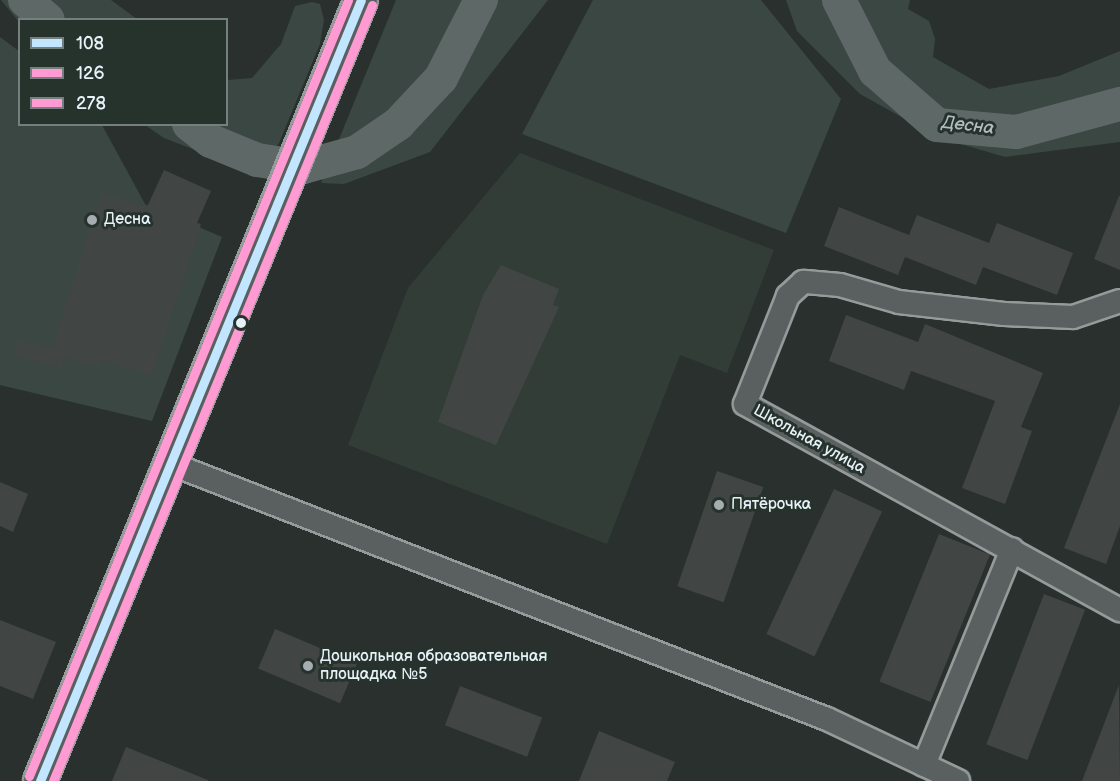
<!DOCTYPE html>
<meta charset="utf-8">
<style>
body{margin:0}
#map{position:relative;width:1120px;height:781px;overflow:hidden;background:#29302d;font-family:"Balsamiq Sans",sans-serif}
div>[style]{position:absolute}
.built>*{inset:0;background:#323d38}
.green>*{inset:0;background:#3b4743}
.river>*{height:34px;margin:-17px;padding:0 17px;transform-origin:17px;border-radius:17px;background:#5e6967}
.building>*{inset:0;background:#414644;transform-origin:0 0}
.roads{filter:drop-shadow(2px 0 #959a9a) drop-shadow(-2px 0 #959a9a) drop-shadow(0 2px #959a9a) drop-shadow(0 -2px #959a9a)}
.street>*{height:22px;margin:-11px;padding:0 11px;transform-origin:11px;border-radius:11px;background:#5a6060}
.secondary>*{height:32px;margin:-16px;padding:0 16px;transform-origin:16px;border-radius:16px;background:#5a6060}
.bus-1>*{height:9px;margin:-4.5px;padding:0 4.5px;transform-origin:4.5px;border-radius:4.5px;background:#c2e6ff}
.bus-2>*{height:9px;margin:-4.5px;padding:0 4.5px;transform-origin:4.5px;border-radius:4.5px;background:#ff9ad2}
.bus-3>*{height:9px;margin:-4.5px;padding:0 4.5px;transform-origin:4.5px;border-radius:4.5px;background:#ff9ad2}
.dots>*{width:16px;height:16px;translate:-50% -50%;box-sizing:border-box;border:3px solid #26332d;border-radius:50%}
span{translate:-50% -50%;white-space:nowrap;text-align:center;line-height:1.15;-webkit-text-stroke:6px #26332d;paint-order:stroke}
.poi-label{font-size:16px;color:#e8f1f8}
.left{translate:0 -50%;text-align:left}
.street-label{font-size:16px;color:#e8f1f8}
.water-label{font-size:18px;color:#b3bdc0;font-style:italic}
.legend{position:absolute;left:18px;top:18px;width:210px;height:108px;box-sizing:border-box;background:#26332d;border:2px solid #747f7e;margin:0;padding:8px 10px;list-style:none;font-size:18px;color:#e8f1f8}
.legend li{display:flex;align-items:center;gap:12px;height:30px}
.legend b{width:30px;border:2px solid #747f7e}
</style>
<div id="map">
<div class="built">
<i style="clip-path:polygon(520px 153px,774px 250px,727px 373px,680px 355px,607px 544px,348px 445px,408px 288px)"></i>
</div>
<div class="green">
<i style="clip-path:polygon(1px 0,111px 0,137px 19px,19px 22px)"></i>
<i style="clip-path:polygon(396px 0,548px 0,430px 152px,344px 184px,321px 183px)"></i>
<i style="clip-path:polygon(593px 0,761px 0,841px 99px,786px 233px,522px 134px)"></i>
<i style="clip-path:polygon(786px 0,910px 0,908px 9px,929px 21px,935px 39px,933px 57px,989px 89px,1059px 76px,1120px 51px,1120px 142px,1005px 157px,937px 137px,860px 94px,797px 31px)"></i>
<i style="clip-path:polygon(312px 2px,320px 4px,324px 20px,320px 44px,279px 143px,267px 157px,247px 166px,218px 159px,164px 138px,145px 125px,226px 124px,227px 80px,252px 78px,281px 44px,295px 6px)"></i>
<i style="clip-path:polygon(0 37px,19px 51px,20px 124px,102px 125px,145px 204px,222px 237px,152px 421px,0 385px)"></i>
</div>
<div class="river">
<i style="left:25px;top:0;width:30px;rotate:41deg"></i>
<i style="left:839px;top:0;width:80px;rotate:63.1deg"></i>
<i style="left:875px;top:71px;width:82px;rotate:41.1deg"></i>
<i style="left:937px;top:125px;width:79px;rotate:5.1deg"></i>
<i style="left:1016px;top:132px;width:108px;rotate:-15.1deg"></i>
<i style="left:189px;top:124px;width:28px;rotate:38deg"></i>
<i style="left:211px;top:141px;width:50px;rotate:22.4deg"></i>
<i style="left:257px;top:160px;width:47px;rotate:8.7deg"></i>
<i style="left:303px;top:167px;width:56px;rotate:-15.5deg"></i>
<i style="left:357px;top:152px;width:50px;rotate:-34.3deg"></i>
<i style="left:398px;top:124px;width:63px;rotate:-46.9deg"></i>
<i style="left:441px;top:78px;width:88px;rotate:-62.9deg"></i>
</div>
<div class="building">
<i style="clip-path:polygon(164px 170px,211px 191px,197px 223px,201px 224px,152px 376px,101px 360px,98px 368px,64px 357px,62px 368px,14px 356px,18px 340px,52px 348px,102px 193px,147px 207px)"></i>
<i style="clip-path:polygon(1119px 196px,1120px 196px,1120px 270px,1094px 259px)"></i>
<i style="clip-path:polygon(839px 207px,909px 235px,917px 215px,989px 243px,997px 223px,1073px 253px,1057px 295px,983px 267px,976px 285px,905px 257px,898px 275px,824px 246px)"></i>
<i style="clip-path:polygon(501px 265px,559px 289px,553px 305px,559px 307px,496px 445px,438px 422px,483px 295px)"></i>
<i style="clip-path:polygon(846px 315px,918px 342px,925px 324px,1043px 373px,1021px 427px,1032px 431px,1005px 504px,962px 488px,995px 401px,911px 371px,904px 390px,829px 361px)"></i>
<i style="clip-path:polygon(1120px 404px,1120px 526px,1106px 564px,1064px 548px)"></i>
<i style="left:717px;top:471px;width:49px;height:122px;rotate:19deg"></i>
<i style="clip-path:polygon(0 482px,28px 494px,13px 532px,0 526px)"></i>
<i style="left:834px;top:489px;width:53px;height:160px;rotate:25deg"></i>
<i style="left:939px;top:534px;width:55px;height:159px;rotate:22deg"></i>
<i style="left:1044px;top:594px;width:44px;height:161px;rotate:21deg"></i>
<i style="clip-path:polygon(0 620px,56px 642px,33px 699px,0 686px)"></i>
<i style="left:275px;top:629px;width:89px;height:43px;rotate:23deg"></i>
<i style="clip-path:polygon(1119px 685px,1120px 781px,1082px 781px)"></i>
<i style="left:460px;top:686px;width:88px;height:42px;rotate:21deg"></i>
<i style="clip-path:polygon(599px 731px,675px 762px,667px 781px,579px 781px)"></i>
<i style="clip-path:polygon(126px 747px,208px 780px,208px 781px,112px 781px)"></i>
</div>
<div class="roads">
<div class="street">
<i style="left:1120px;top:301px;width:50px;rotate:161.2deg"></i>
<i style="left:1073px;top:317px;width:69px;rotate:-177.5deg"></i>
<i style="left:1004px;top:314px;width:106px;rotate:-173.5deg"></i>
<i style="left:899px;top:302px;width:61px;rotate:-163.9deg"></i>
<i style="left:840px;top:285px;width:37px;rotate:-175deg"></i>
<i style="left:803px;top:282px;width:21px;rotate:137deg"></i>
<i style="left:788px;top:296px;width:116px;rotate:111.7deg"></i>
<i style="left:745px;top:404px;width:428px;rotate:28.8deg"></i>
<i style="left:169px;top:463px;width:706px;rotate:21.26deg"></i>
<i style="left:827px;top:719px;width:145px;rotate:25.3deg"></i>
<i style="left:924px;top:765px;width:233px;rotate:-67.8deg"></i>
</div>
<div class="secondary">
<i style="left:40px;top:781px;width:844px;rotate:-67.66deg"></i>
</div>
</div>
<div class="bus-1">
<i style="left:40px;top:781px;width:844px;rotate:-67.66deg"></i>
</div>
<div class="bus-2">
<i style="left:53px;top:781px;width:839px;rotate:-67.65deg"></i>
</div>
<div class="bus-3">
<i style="left:29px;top:776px;width:839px;rotate:-67.65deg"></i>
</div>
<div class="dots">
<i style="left:92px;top:220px;background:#a5adb1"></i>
<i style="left:241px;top:323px;background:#e8f1f8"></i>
<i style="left:719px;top:505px;background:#a5adb1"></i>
<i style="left:308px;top:666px;background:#a5adb1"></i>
</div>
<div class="poi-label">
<span class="left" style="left:104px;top:220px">Десна</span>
<span class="left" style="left:731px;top:505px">Пятёрочка</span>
<span class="left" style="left:320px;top:666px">Дошкольная образовательная<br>площадка №5</span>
</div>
<div class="street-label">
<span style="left:809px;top:440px;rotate:29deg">Школьная улица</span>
</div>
<div class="water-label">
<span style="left:968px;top:126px;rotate:7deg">Десна</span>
</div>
<ul class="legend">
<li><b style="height:8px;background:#c2e6ff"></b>108</li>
<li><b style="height:8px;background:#ff9ad2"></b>126</li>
<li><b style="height:8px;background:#ff9ad2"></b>278</li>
</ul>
</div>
